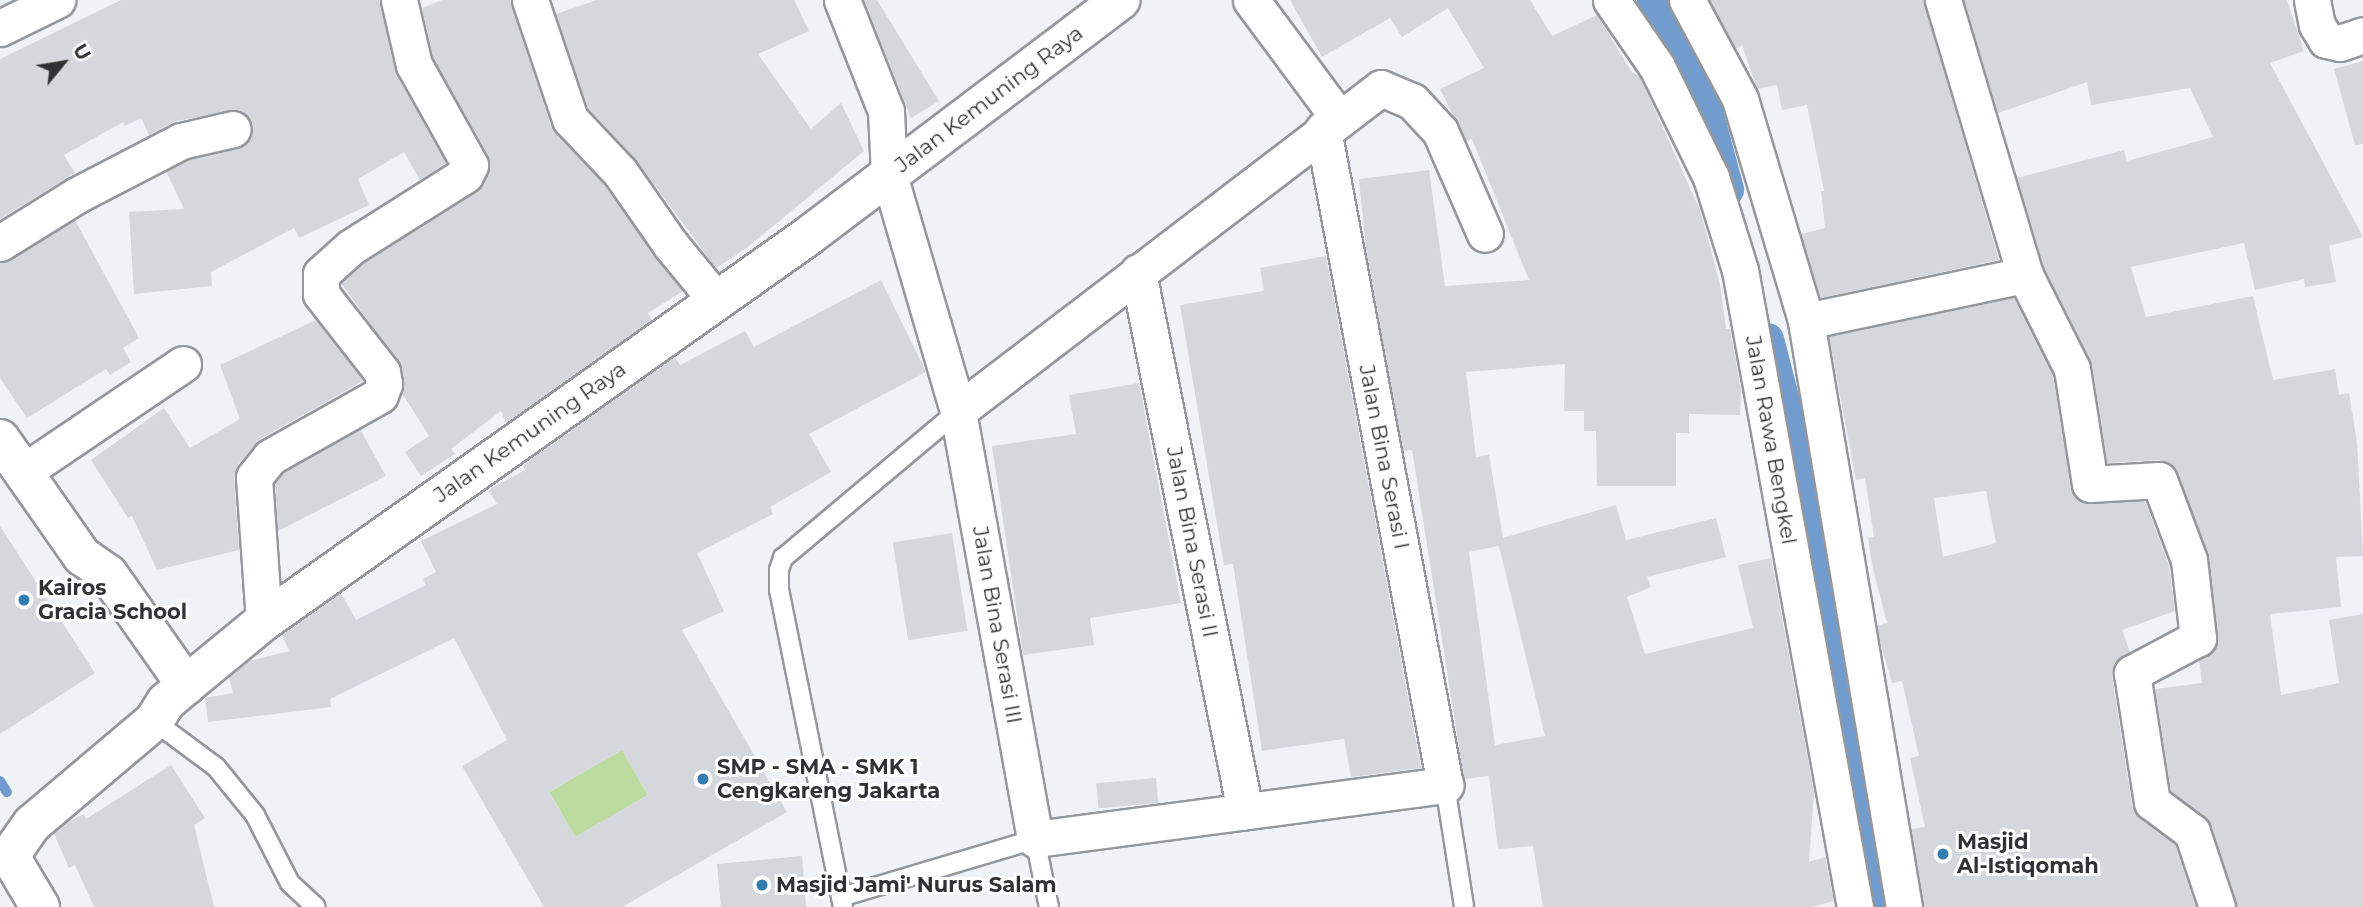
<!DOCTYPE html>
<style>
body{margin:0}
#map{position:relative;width:2363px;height:907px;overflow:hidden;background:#eff2f7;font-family:Montserrat,sans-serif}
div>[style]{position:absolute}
.green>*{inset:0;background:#bddaa0;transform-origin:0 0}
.stream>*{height:10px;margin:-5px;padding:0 5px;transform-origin:5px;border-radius:5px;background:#729cce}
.canal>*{height:33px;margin:-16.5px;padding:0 16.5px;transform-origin:16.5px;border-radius:16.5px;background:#729cce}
.building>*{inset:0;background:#d4d8dd;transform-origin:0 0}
.roads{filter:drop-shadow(2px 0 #94989c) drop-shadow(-2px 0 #94989c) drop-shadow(0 2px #94989c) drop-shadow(0 -2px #94989c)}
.lane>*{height:18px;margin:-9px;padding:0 9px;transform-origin:9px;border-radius:9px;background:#fff}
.street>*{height:35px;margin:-17.5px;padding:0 17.5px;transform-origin:17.5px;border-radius:17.5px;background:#fff}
.secondary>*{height:38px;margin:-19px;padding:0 19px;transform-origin:19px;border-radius:19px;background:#fff}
.dots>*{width:19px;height:19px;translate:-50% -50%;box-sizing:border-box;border:4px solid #fff;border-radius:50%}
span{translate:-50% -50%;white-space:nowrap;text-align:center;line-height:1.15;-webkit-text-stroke:6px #fff;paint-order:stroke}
.street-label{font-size:21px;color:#303233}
.poi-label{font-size:21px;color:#303233;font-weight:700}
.left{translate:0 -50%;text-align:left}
.north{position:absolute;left:28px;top:28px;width:70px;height:70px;-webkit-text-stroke:5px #fff;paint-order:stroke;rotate:60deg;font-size:19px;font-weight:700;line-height:28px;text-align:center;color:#303233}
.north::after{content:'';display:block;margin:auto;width:24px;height:32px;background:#303233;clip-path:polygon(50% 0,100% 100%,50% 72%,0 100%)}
</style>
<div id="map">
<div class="green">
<i style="left:622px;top:750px;width:52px;height:84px;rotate:60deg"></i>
</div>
<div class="stream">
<i style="left:0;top:781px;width:13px;rotate:58deg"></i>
</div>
<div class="canal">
<i style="left:1653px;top:0;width:97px;rotate:61.6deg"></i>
<i style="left:1699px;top:85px;width:108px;rotate:74.9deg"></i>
<i style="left:1767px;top:339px;width:112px;rotate:75.5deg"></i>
<i style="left:1795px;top:447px;width:467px;rotate:80deg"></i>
</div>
<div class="building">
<i style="clip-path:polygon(121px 0,379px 0,396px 74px,446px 163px,420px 180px,404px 152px,358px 179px,369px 205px,299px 238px,294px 228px,211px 272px,212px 286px,134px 294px,129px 212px,184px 209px,166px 171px,188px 160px,246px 144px,253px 125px,240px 110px,176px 121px,149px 135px,141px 118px,125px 126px,123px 122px,64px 155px,75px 173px,0 219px,0 59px)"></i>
<i style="clip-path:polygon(442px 0,510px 0,551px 126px,604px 185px,683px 291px,648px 313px,652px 320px,506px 423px,501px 411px,451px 449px,455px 454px,421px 476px,405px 452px,429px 436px,402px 393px,402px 368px,341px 283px,363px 263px,476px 192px,488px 174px,488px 155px,433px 58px,422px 8px)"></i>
<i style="clip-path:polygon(597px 0,794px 0,809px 31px,758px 54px,811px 129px,841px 103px,864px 151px,744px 250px,716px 268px,636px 160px,588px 108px,556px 14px)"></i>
<i style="clip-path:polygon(864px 0,877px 0,939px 101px,911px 118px)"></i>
<i style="clip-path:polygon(evenodd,1290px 0,1530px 0,1552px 36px,1597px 15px,1631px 71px,1640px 77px,1700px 210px,1720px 284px,1726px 329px,1730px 329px,1741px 390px,1740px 415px,1689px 414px,1689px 433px,1676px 433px,1676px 486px,1597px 486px,1596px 431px,1584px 431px,1584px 411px,1564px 411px,1565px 364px,1466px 372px,1476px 457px,1489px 455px,1503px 538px,1616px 505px,1626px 540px,1716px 518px,1726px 557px,1647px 577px,1651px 587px,1627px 597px,1645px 654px,1753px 628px,1738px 565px,1771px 558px,1814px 792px,1809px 862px,1825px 857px,1834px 901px,1812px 907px,1543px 907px,1533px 846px,1498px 849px,1489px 776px,1464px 779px,1412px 450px,1403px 451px,1366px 249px,1359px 179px,1429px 170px,1445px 286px,1529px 280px,1472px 139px,1466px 141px,1440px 89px,1484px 68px,1448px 8px,1402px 37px,1390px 18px,1322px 57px,1290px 0,1499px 546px,1545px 736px,1495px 745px,1469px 552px,1499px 546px)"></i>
<i style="clip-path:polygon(1710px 0,1923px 0,1999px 260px,1820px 298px,1801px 234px,1825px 228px,1821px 191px,1824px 191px,1807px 105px,1782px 110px,1777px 85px,1757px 89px,1742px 45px,1736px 49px)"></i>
<i style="clip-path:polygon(1964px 0,2287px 0,2304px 51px,2270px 63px,2363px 237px,2329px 246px,2336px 282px,2305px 287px,2304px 279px,2255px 290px,2244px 243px,2131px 267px,2146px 317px,2253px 296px,2273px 380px,2335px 369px,2339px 395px,2349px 393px,2357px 442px,2363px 556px,2336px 557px,2341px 607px,2270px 614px,2281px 695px,2339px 683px,2329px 620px,2363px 614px,2363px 907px,2237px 907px,2211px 825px,2171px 791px,2155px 689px,2202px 683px,2199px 661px,2215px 648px,2218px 636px,2208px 553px,2171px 464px,2158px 460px,2107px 463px,2092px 365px,2044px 268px,2017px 178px,2124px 150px,2127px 161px,2213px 137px,2190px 88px,2091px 105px,2087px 82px,1998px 113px)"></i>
<i style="clip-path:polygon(2363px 61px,2363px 144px,2355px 145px,2334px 69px)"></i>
<i style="clip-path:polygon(75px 220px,139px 338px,123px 348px,131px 362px,110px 375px,106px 369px,27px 418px,0 378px,0 263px)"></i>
<i style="clip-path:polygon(1326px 256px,1421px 768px,1351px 777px,1344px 739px,1262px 751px,1233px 564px,1224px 565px,1180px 305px,1264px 291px,1260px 268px)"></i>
<i style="clip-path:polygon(evenodd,881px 280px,926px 372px,809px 434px,831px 472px,770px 507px,773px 514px,697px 553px,724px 611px,682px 630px,787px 812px,622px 907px,544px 907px,462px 766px,507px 740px,454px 638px,330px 699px,331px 707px,208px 722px,205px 698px,233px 693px,229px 678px,249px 661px,289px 651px,282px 635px,341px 593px,356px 620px,426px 585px,423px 579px,436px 572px,421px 541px,497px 504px,488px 490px,525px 470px,523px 465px,675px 357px,680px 365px,745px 331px,754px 347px,881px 280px,622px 750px,648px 795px,575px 837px,549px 792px,622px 750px)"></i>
<i style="clip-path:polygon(evenodd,2014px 298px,2053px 375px,2074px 496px,2091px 504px,2145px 501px,2169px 565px,2175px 611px,2122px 630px,2130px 652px,2114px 663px,2112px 676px,2132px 805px,2140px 818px,2175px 844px,2196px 907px,1924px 907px,1911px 829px,1925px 827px,1910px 758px,1919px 756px,1902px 681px,1892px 683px,1881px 645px,1877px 626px,1887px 623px,1873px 569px,1868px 538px,1874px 537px,1865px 478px,1856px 480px,1829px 337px,2014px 298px,1986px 491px,1996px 543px,1943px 557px,1934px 498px,1986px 491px)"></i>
<i style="clip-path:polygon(316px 320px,363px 381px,260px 439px,238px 464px,234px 478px,239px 550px,157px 570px,132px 516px,128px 518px,91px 460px,164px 408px,190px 448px,240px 419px,220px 365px)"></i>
<i style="clip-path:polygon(1139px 383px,1181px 603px,1090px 618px,1094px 645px,1023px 655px,992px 446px,1076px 434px,1069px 395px)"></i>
<i style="clip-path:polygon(360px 429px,386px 476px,278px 531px,275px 483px,283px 473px)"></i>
<i style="clip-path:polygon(0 526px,95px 673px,0 734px)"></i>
<i style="left:952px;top:533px;width:99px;height:60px;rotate:81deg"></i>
<i style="clip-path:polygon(171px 765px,205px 818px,194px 825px,214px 907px,94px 907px,75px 865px,69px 868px,54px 834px,71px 820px,84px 814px,86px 819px)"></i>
<i style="left:1156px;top:778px;width:25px;height:60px;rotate:85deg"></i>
<i style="clip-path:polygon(802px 856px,806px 907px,721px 907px,717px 864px)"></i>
</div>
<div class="roads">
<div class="lane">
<i style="left:154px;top:721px;width:77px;rotate:36.6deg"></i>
<i style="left:216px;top:767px;width:62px;rotate:50.9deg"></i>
<i style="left:255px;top:815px;width:76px;rotate:62.8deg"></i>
<i style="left:290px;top:883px;width:35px;rotate:43deg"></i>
<i style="left:1445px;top:785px;width:123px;rotate:81.1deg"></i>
<i style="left:841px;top:897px;width:202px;rotate:-16.6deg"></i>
<i style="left:1035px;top:839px;width:69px;rotate:78.4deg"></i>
<i style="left:843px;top:907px;width:323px;rotate:-101.4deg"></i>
<i style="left:779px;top:590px;width:20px;rotate:-90deg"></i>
<i style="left:779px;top:570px;width:13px;rotate:-72deg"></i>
<i style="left:783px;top:558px;width:229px;rotate:-40deg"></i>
</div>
<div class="street">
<i style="left:530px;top:0;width:126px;rotate:71.4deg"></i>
<i style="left:570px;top:119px;width:73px;rotate:46.7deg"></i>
<i style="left:620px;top:172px;width:88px;rotate:55.2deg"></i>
<i style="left:670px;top:244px;width:74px;rotate:50.5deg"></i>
<i style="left:842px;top:0;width:119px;rotate:68.4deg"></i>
<i style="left:886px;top:111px;width:64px;rotate:87.3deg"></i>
<i style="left:889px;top:175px;width:246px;rotate:73.7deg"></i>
<i style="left:958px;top:411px;width:435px;rotate:79.8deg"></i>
<i style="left:1035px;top:839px;width:414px;rotate:-7.5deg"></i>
<i style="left:1445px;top:785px;width:667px;rotate:-100.54deg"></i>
<i style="left:1251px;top:0;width:146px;rotate:53.4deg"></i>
<i style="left:1611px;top:0;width:81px;rotate:55.5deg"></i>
<i style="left:1657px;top:67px;width:123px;rotate:63.9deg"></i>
<i style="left:1711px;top:177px;width:97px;rotate:72.7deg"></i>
<i style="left:1740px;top:270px;width:647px;rotate:79.77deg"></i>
<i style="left:1687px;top:0;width:112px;rotate:61.8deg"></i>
<i style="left:1740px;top:99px;width:232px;rotate:73.4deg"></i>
<i style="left:1806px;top:321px;width:594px;rotate:80.51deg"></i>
<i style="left:2312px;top:0;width:25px;rotate:79deg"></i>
<i style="left:2317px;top:25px;width:17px;rotate:59deg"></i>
<i style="left:2326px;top:40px;width:14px;rotate:12deg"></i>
<i style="left:2340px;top:43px;width:24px;rotate:-19deg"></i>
<i style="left:0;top:28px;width:64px;rotate:-26.2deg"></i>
<i style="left:0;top:243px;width:91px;rotate:-31.9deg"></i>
<i style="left:77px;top:195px;width:117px;rotate:-27.4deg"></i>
<i style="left:181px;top:141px;width:53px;rotate:-13deg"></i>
<i style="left:1138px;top:272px;width:550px;rotate:78.77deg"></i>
<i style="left:2025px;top:275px;width:105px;rotate:63.4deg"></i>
<i style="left:2072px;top:369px;width:116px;rotate:81.1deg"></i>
<i style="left:2090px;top:484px;width:69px;rotate:-3.3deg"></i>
<i style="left:2159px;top:480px;width:85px;rotate:69.4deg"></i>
<i style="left:2189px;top:560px;width:79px;rotate:83.4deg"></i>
<i style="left:2198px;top:638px;width:75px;rotate:152.1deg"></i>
<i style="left:2132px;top:673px;width:131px;rotate:81.2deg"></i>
<i style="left:2152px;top:802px;width:50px;rotate:36.9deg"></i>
<i style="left:2192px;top:832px;width:79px;rotate:71.6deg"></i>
<i style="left:1806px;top:321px;width:224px;rotate:-11.9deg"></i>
<i style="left:2025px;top:275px;width:287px;rotate:-106.6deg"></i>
<i style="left:958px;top:411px;width:532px;rotate:-37.37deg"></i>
<i style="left:1381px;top:88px;width:34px;rotate:23deg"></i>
<i style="left:1412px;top:101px;width:41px;rotate:47deg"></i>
<i style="left:1440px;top:131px;width:112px;rotate:66.4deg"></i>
<i style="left:23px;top:472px;width:193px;rotate:-34deg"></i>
<i style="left:264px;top:621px;width:144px;rotate:-94deg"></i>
<i style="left:254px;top:477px;width:26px;rotate:-51deg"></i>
<i style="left:270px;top:457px;width:126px;rotate:-29.4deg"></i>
<i style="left:380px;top:395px;width:12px;rotate:-70deg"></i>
<i style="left:384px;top:384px;width:12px;rotate:-99deg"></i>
<i style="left:382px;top:372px;width:99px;rotate:-128deg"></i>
<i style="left:321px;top:294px;width:20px;rotate:-90deg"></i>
<i style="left:321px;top:274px;width:40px;rotate:-42deg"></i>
<i style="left:351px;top:247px;width:135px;rotate:-32.3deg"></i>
<i style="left:465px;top:175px;width:11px;rotate:-63deg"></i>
<i style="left:470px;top:165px;width:115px;rotate:-119.2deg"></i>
<i style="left:414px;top:65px;width:67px;rotate:-103deg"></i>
</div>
<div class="secondary">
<i style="left:0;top:439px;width:143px;rotate:55deg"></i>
<i style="left:82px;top:556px;width:32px;rotate:35deg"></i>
<i style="left:108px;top:574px;width:136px;rotate:54.9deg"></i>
<i style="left:40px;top:907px;width:51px;rotate:-120.6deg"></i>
<i style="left:14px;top:863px;width:12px;rotate:-95deg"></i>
<i style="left:13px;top:851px;width:33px;rotate:-55deg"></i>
<i style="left:32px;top:824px;width:160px;rotate:-40.2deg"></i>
<i style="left:154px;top:721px;width:22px;rotate:-58deg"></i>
<i style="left:166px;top:702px;width:26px;rotate:-40deg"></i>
<i style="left:186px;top:685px;width:101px;rotate:-39.4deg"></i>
<i style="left:264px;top:621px;width:665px;rotate:-35.27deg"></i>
<i style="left:807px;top:237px;width:393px;rotate:-37.1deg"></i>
</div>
</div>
<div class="dots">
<i style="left:24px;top:600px;background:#327cb0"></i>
<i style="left:703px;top:779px;background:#327cb0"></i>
<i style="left:1943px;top:854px;background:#327cb0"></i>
<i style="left:762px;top:885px;background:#327cb0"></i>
</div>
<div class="street-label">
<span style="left:989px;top:99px;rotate:-37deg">Jalan Kemuning Raya</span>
<span style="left:530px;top:432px;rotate:-35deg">Jalan Kemuning Raya</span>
<span style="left:1771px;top:440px;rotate:80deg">Jalan Rawa Bengkel</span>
<span style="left:1384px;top:457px;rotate:79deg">Jalan Bina Serasi I</span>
<span style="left:1192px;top:542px;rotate:79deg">Jalan Bina Serasi II</span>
<span style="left:997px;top:625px;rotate:80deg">Jalan Bina Serasi III</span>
</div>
<div class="poi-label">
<span class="left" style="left:38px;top:600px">Kairos<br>Gracia School</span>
<span class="left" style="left:717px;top:779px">SMP - SMA - SMK 1<br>Cengkareng Jakarta</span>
<span class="left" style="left:1957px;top:854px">Masjid<br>Al-Istiqomah</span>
<span class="left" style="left:776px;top:885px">Masjid Jami' Nurus Salam</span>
</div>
<div class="north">U</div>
</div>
